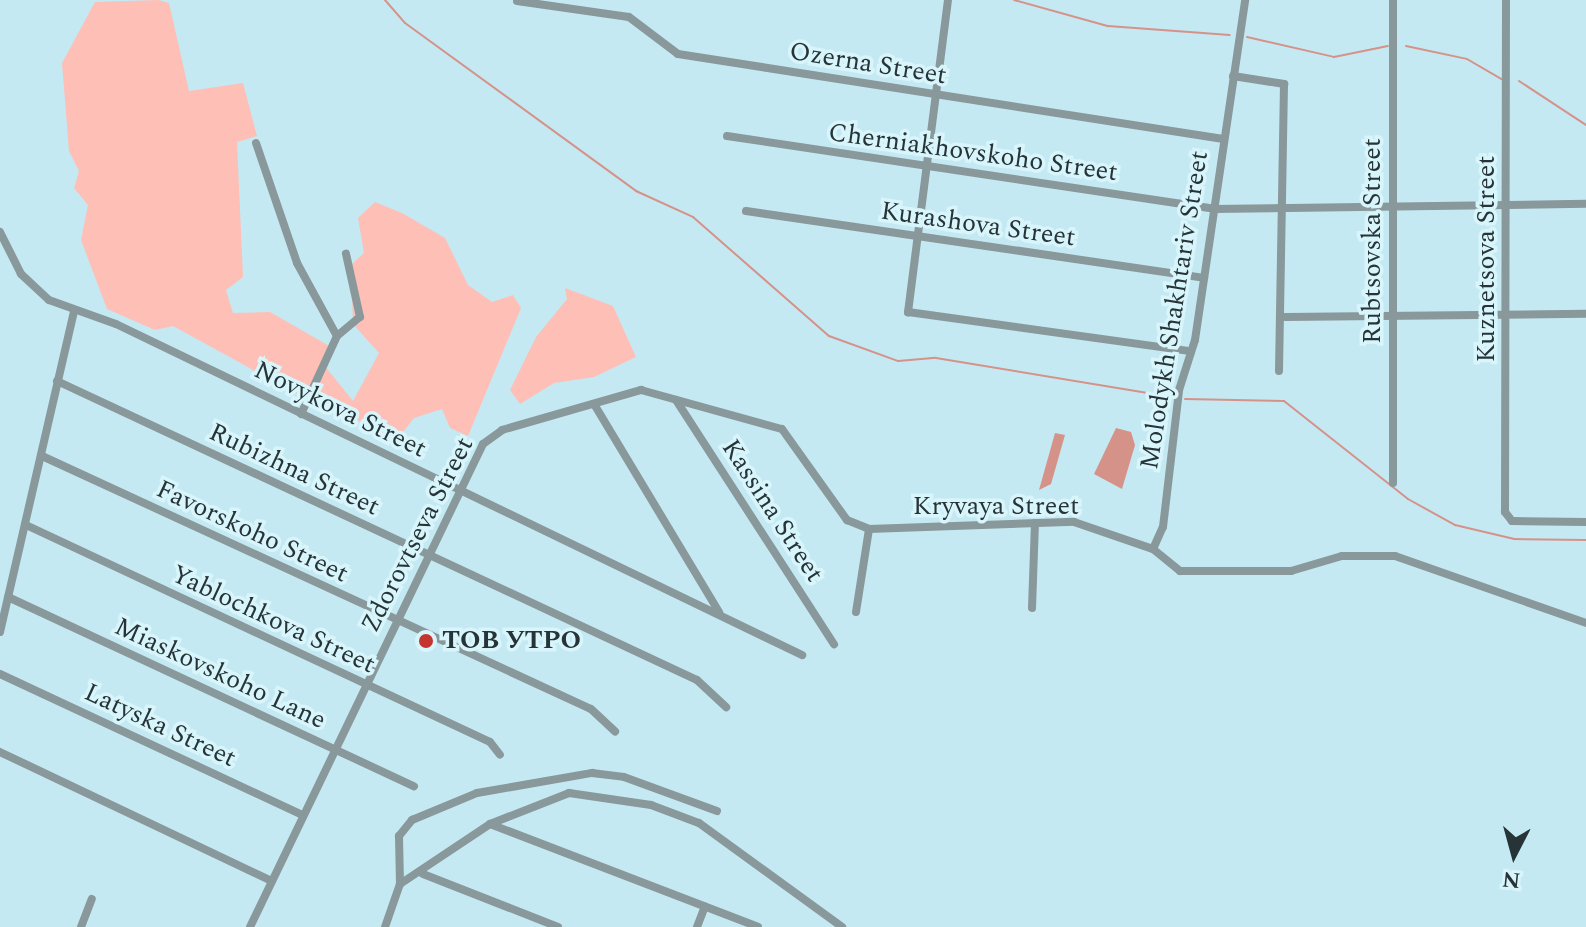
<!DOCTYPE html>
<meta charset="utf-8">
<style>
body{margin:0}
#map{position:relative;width:1586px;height:927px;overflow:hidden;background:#c5e9f2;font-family:Spectral,serif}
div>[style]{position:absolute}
.green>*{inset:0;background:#febfb6}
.water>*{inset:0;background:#d59289}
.stream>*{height:2px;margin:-1px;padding:0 1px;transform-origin:1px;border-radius:1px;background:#d59289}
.minor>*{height:8px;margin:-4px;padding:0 4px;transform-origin:4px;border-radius:4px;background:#89989b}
.dots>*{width:22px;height:22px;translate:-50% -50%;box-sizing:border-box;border:4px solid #d8f5fc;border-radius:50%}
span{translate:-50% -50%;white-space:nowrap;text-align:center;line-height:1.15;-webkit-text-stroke:7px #d8f5fc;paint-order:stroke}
.street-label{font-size:26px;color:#263437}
.poi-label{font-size:26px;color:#263437;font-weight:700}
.left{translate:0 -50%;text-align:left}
.north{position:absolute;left:1474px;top:815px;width:80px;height:80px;-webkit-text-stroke:6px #d8f5fc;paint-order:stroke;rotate:186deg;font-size:22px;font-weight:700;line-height:32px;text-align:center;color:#263437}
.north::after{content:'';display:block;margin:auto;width:28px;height:36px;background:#263437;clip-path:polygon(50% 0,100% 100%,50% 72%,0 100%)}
</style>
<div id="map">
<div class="green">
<i style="clip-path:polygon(159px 0,169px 3px,189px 91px,243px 83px,257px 136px,237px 142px,243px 277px,226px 290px,233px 313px,270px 312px,331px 347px,324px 365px,353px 401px,379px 353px,353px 324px,351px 265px,364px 253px,358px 218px,375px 202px,402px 213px,445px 238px,468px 285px,492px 302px,513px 295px,521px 308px,468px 436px,450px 428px,442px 409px,414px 418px,395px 442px,382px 441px,374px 426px,321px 407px,173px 326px,155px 330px,107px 309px,81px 240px,88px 205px,74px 188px,79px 171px,69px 151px,62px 63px,95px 2px)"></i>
<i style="clip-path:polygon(565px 288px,613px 306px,636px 357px,594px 377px,554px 383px,520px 404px,510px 390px,536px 337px,567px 299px)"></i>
</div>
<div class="water">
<i style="clip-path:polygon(1116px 428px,1131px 432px,1135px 445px,1122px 489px,1094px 474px)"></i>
<i style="clip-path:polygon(1055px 433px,1065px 435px,1051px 484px,1039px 490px)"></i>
</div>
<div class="stream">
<i style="left:385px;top:0;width:30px;rotate:49deg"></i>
<i style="left:405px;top:23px;width:286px;rotate:36deg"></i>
<i style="left:636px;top:191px;width:63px;rotate:24.5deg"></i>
<i style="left:693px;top:217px;width:181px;rotate:41.2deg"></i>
<i style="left:829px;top:336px;width:73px;rotate:19.9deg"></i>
<i style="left:898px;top:361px;width:38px;rotate:-5deg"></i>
<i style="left:936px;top:358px;width:239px;rotate:9.4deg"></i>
<i style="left:1014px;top:0;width:98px;rotate:15.5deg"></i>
<i style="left:1108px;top:26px;width:122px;rotate:4.2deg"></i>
<i style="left:1247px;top:37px;width:89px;rotate:12.9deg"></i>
<i style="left:1334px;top:57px;width:55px;rotate:-11.5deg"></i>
<i style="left:1406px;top:46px;width:62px;rotate:12deg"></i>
<i style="left:1467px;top:59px;width:42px;rotate:30.3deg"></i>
<i style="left:1519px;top:81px;width:80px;rotate:33.3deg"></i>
<i style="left:1185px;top:399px;width:99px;rotate:1.2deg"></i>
<i style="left:1284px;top:401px;width:158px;rotate:38.3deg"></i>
<i style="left:1408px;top:499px;width:54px;rotate:29deg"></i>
<i style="left:1455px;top:525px;width:61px;rotate:13.3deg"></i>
<i style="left:1514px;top:539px;width:72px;rotate:0.8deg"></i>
</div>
<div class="minor">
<i style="left:948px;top:0;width:315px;rotate:97.3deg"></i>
<i style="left:908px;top:312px;width:283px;rotate:7.9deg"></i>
<i style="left:1506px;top:0;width:512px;rotate:90.11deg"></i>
<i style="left:1505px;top:512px;width:11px;rotate:52deg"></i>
<i style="left:1512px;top:521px;width:74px;rotate:0.8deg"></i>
<i style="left:517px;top:1px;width:113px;rotate:8.1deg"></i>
<i style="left:629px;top:17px;width:61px;rotate:37.1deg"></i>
<i style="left:678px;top:54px;width:552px;rotate:8.86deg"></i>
<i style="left:1233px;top:76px;width:52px;rotate:8.9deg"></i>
<i style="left:1284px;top:84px;width:287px;rotate:91deg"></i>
<i style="left:727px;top:136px;width:491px;rotate:8.5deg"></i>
<i style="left:1213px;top:209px;width:373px;rotate:-0.8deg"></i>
<i style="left:256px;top:143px;width:127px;rotate:71.1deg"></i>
<i style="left:297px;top:263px;width:83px;rotate:61.3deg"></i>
<i style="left:746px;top:211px;width:463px;rotate:8.3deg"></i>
<i style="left:0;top:232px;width:47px;rotate:63.4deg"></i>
<i style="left:21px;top:274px;width:38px;rotate:43deg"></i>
<i style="left:49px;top:300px;width:71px;rotate:19.7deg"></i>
<i style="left:116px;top:324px;width:762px;rotate:25.76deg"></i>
<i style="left:1285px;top:317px;width:301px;rotate:-0.6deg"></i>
<i style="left:57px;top:381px;width:706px;rotate:25.04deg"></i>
<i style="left:697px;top:680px;width:40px;rotate:43deg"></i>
<i style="left:676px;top:400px;width:291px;rotate:57.1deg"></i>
<i style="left:594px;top:404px;width:243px;rotate:59deg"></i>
<i style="left:301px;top:414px;width:86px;rotate:-65.2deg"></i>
<i style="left:337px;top:336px;width:30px;rotate:-40deg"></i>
<i style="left:360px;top:317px;width:65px;rotate:-102.5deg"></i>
<i style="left:42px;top:456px;width:604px;rotate:24.74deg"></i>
<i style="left:591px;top:709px;width:33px;rotate:43deg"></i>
<i style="left:1393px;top:483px;width:483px;rotate:-90deg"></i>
<i style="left:26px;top:525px;width:512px;rotate:25.06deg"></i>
<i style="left:490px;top:742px;width:16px;rotate:52deg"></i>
<i style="left:1153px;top:549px;width:24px;rotate:-66deg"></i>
<i style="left:1163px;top:527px;width:138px;rotate:-83.3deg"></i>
<i style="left:1179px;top:390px;width:52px;rotate:-72.3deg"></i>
<i style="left:1195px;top:340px;width:344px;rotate:-81.6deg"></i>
<i style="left:8px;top:597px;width:448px;rotate:25deg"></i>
<i style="left:1032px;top:608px;width:85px;rotate:-88deg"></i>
<i style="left:856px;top:612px;width:84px;rotate:-81.1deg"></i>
<i style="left:0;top:632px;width:329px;rotate:-77deg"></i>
<i style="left:0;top:674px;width:334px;rotate:25deg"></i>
<i style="left:0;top:752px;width:301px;rotate:25.4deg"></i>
<i style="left:490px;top:824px;width:287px;rotate:21deg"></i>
<i style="left:423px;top:874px;width:145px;rotate:21.4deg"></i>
<i style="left:400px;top:884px;width:48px;rotate:-91.2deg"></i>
<i style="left:399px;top:836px;width:21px;rotate:-51deg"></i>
<i style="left:412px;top:820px;width:70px;rotate:-22.6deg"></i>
<i style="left:477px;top:793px;width:117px;rotate:-9.9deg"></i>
<i style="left:592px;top:773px;width:32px;rotate:7deg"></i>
<i style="left:624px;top:777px;width:99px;rotate:20.1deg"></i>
<i style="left:81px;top:927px;width:30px;rotate:-69deg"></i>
<i style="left:250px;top:927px;width:536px;rotate:-64.25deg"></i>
<i style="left:483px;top:444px;width:24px;rotate:-36deg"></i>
<i style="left:502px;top:430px;width:145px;rotate:-16.1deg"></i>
<i style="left:641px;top:390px;width:146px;rotate:15.5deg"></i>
<i style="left:782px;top:429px;width:112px;rotate:54.5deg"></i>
<i style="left:847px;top:520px;width:24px;rotate:22deg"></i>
<i style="left:869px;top:529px;width:205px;rotate:-2deg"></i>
<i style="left:1074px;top:522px;width:83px;rotate:18.9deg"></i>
<i style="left:1153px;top:549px;width:35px;rotate:39deg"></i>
<i style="left:1180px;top:571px;width:111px"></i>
<i style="left:1291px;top:571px;width:53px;rotate:-16.4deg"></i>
<i style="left:1342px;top:556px;width:53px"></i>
<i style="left:1395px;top:556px;width:202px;rotate:19.3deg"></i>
<i style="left:385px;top:927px;width:46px;rotate:-70.8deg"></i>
<i style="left:400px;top:884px;width:108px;rotate:-33.7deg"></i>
<i style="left:490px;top:824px;width:85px;rotate:-21.4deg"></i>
<i style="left:569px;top:793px;width:83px;rotate:8.3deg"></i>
<i style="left:651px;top:805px;width:51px;rotate:20.6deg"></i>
<i style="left:699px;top:823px;width:177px;rotate:36deg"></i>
<i style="left:697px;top:927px;width:22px;rotate:-69deg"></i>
</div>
<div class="dots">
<i style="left:426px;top:641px;background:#c3352e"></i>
</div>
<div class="street-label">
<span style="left:868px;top:64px;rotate:9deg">Ozerna Street</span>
<span style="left:973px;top:153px;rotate:8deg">Cherniakhovskoho Street</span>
<span style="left:978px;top:225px;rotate:8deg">Kurashova Street</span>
<span style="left:1373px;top:241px;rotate:-90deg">Rubtsovska Street</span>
<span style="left:1487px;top:259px;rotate:-90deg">Kuznetsova Street</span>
<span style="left:1175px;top:310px;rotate:-81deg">Molodykh Shakhtariv Street</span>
<span style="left:340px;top:410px;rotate:26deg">Novykova Street</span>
<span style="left:294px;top:470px;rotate:25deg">Rubizhna Street</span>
<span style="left:996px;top:507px">Kryvaya Street</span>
<span style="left:772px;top:511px;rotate:57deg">Kassina Street</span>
<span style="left:252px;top:532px;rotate:25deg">Favorskoho Street</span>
<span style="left:418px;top:535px;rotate:-63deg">Zdorovtseva Street</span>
<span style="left:273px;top:620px;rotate:25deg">Yablochkova Street</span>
<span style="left:220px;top:674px;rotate:25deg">Miaskovskoho Lane</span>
<span style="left:160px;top:726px;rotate:25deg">Latyska Street</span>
</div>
<div class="poi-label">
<span class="left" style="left:442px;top:641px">ТОВ УТРО</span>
</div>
<div class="north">N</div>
</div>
